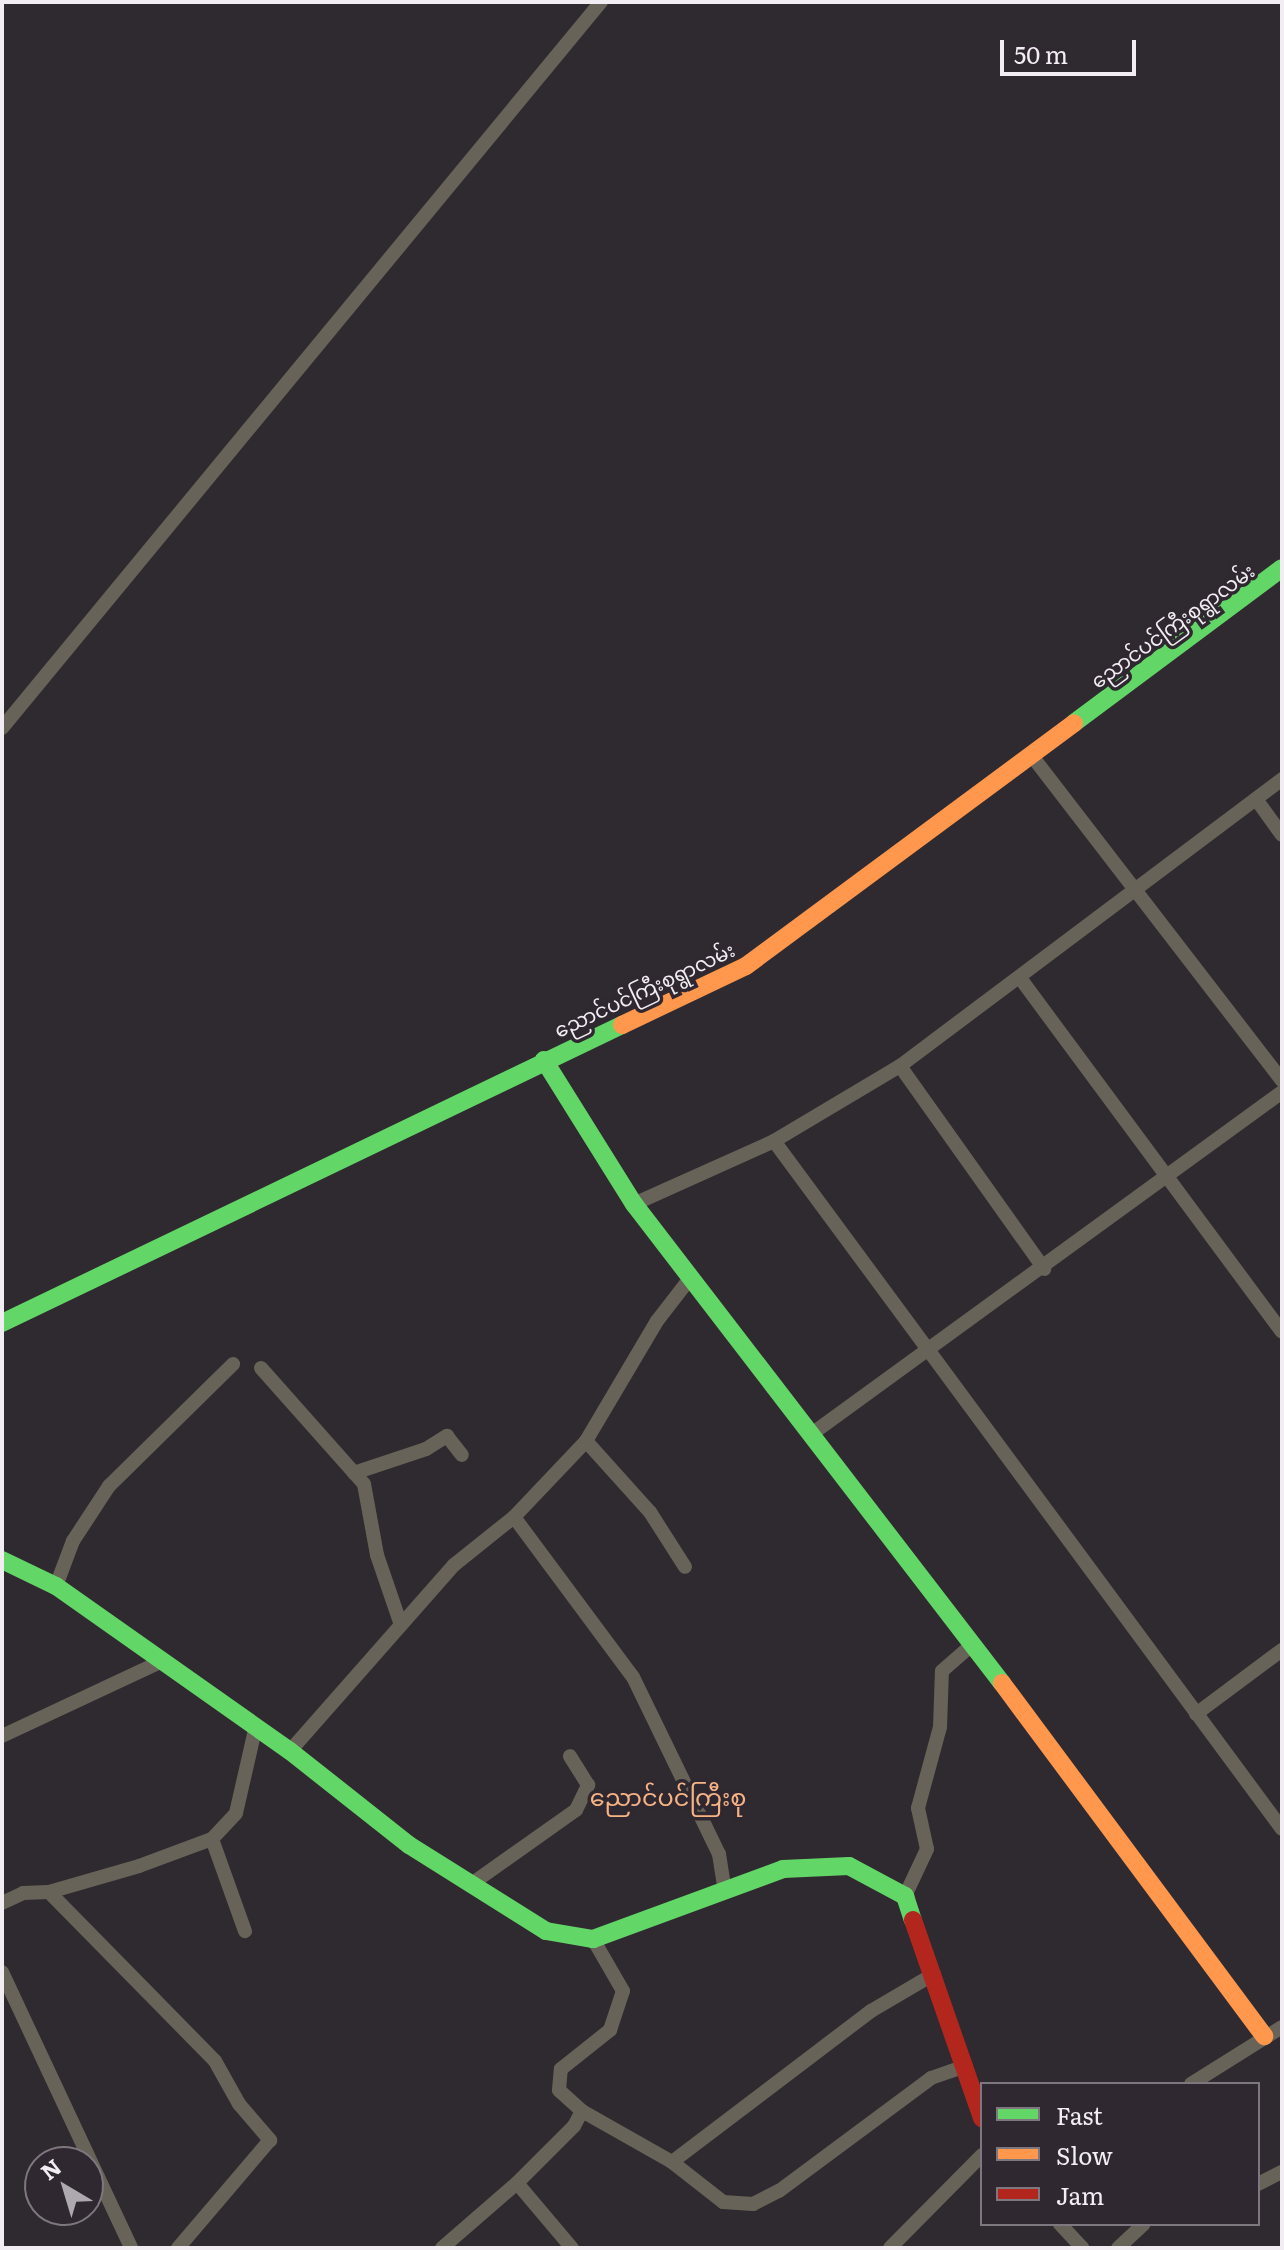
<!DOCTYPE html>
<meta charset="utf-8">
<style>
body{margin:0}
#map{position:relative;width:1284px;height:2250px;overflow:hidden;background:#2f2a2f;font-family:Literata,"Noto Sans Myanmar",serif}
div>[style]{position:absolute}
.street>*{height:14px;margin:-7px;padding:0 7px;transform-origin:7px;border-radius:7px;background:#686358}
.fast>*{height:18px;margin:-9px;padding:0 9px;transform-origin:9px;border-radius:9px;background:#63d668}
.slow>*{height:18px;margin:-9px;padding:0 9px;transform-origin:9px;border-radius:9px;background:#ff974d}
.jam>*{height:18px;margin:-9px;padding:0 9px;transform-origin:9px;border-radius:9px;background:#b3261e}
span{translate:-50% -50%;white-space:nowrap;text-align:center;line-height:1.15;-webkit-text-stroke:7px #302831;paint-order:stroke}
.street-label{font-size:20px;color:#f2edf3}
.quarter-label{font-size:24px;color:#f6b384}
.frame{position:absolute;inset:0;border:4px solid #f2edf3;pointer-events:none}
.legend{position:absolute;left:980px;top:2082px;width:280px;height:144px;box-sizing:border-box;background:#302831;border:2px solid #7e777f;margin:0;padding:10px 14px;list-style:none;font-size:24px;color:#f2edf3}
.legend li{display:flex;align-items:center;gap:16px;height:40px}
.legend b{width:40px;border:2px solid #7e777f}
.north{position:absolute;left:24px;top:2146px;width:80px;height:80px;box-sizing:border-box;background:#302831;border:2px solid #7e777f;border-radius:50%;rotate:322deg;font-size:22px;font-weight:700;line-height:32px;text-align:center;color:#f2edf3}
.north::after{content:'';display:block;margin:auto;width:28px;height:36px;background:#aea9ae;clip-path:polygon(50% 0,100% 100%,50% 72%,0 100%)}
.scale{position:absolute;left:1000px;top:40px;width:136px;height:36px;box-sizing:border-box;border:4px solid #f2edf3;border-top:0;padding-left:10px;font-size:24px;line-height:28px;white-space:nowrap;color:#f2edf3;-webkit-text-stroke:6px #302831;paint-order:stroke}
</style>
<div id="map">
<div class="street">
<i style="left:2px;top:728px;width:941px;rotate:-50.48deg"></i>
<i style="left:1032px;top:756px;width:410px;rotate:52.4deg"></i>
<i style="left:1256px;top:799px;width:44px;rotate:54.2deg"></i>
<i style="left:1020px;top:978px;width:440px;rotate:53.5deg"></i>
<i style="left:900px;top:1066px;width:249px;rotate:54.6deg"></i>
<i style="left:774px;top:1141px;width:855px;rotate:53.56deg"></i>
<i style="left:634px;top:1204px;width:154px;rotate:-24.2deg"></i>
<i style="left:774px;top:1141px;width:147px;rotate:-30.8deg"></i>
<i style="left:900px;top:1066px;width:478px;rotate:-36.9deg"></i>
<i style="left:261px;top:1368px;width:155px;rotate:48.4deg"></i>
<i style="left:364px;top:1484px;width:72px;rotate:79.6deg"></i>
<i style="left:377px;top:1555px;width:74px;rotate:71.1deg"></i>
<i style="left:813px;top:1433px;width:580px;rotate:-36.02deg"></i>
<i style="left:586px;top:1441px;width:96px;rotate:48deg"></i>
<i style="left:650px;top:1512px;width:65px;rotate:57.5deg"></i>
<i style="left:354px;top:1473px;width:76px;rotate:-18.4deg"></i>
<i style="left:426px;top:1449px;width:25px;rotate:-32deg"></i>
<i style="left:447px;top:1436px;width:24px;rotate:52deg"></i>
<i style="left:514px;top:1517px;width:199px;rotate:53.4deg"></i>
<i style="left:633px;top:1677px;width:197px;rotate:64.1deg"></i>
<i style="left:719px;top:1854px;width:36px;rotate:81deg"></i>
<i style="left:56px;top:1586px;width:48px;rotate:-69.3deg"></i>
<i style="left:73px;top:1541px;width:66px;rotate:-56.8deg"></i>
<i style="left:109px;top:1486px;width:174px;rotate:-44.5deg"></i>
<i style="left:1196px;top:1714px;width:107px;rotate:-36.7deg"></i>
<i style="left:2px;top:1736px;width:179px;rotate:-25.1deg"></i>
<i style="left:290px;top:1751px;width:248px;rotate:-48.6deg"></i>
<i style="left:454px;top:1565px;width:77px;rotate:-38.7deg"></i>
<i style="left:514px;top:1517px;width:105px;rotate:-46.5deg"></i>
<i style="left:586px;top:1441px;width:139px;rotate:-59.4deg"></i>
<i style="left:657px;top:1321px;width:56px;rotate:-52.3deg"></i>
<i style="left:212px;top:1839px;width:98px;rotate:70.3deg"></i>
<i style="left:470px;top:1885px;width:130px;rotate:-35.3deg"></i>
<i style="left:576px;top:1810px;width:28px;rotate:-64deg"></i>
<i style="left:588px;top:1785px;width:34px;rotate:-122deg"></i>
<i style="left:49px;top:1892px;width:237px;rotate:45.5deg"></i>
<i style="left:215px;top:2061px;width:49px;rotate:60.8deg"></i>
<i style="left:239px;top:2104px;width:48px;rotate:49.3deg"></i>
<i style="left:270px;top:2140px;width:142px;rotate:130.4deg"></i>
<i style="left:905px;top:1896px;width:52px;rotate:-64.9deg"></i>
<i style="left:927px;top:1849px;width:42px;rotate:-102.4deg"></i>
<i style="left:918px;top:1808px;width:84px;rotate:-74.8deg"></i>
<i style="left:940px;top:1727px;width:56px;rotate:-88deg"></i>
<i style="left:942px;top:1671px;width:41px;rotate:-41.1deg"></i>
<i style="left:2px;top:1903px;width:23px;rotate:-25deg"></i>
<i style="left:23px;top:1893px;width:26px;rotate:-2deg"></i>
<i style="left:49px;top:1892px;width:94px;rotate:-16.1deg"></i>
<i style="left:139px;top:1866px;width:78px;rotate:-20.3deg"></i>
<i style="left:212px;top:1839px;width:35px;rotate:-47deg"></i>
<i style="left:236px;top:1813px;width:85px;rotate:-77.1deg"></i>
<i style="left:2px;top:1972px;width:305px;rotate:64.9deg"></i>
<i style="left:1191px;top:2084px;width:107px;rotate:-32.1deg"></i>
<i style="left:582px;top:2111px;width:103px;rotate:29.5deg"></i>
<i style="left:672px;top:2162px;width:65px;rotate:38.1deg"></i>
<i style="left:723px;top:2202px;width:30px;rotate:4deg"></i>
<i style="left:753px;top:2204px;width:29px;rotate:-27deg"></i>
<i style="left:779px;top:2191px;width:189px;rotate:-36.6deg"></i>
<i style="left:931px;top:2078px;width:37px;rotate:-19deg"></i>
<i style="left:672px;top:2162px;width:250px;rotate:-37.2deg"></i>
<i style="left:871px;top:2011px;width:73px;rotate:-30.4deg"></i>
<i style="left:517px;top:2183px;width:85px;rotate:49.8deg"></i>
<i style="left:1258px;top:2184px;width:27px;rotate:-27deg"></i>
<i style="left:1060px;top:2224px;width:33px;rotate:47deg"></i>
<i style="left:442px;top:2248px;width:99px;rotate:-40.9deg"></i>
<i style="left:517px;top:2183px;width:81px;rotate:-45deg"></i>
<i style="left:574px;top:2126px;width:17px;rotate:-62deg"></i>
<i style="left:582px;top:2111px;width:31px;rotate:-138deg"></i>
<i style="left:559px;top:2090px;width:21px;rotate:-85deg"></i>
<i style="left:561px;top:2069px;width:63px;rotate:-38.5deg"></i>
<i style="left:610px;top:2030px;width:41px;rotate:-71.6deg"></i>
<i style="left:623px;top:1991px;width:60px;rotate:-120deg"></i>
<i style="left:890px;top:2248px;width:131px;rotate:-45.3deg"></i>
<i style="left:1118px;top:2248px;width:35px;rotate:-43deg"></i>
</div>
<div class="fast">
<i style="left:1074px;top:723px;width:259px;rotate:-36.7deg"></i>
<i style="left:544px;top:1060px;width:170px;rotate:58deg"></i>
<i style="left:634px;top:1204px;width:604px;rotate:52.47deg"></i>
<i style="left:2px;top:1323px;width:688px;rotate:-25.67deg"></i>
<i style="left:2px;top:1560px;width:60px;rotate:25.7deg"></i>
<i style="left:56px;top:1586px;width:286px;rotate:35.2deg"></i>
<i style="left:290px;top:1751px;width:152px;rotate:38.3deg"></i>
<i style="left:409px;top:1845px;width:162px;rotate:32.1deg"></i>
<i style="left:546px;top:1931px;width:48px;rotate:9.7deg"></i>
<i style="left:593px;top:1939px;width:202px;rotate:-20.2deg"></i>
<i style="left:783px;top:1869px;width:66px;rotate:-2.6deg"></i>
<i style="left:849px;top:1866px;width:64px;rotate:28.2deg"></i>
<i style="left:905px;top:1896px;width:25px;rotate:72deg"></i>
</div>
<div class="slow">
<i style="left:622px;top:1025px;width:137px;rotate:-25.4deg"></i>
<i style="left:746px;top:966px;width:408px;rotate:-36.5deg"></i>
<i style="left:1002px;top:1683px;width:440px;rotate:53.4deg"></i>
</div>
<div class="jam">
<i style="left:913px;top:1920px;width:210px;rotate:70.8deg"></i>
</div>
<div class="street-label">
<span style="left:1172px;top:625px;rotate:-36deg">ညောင်ပင်ကြီးစုရွာလမ်း</span>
<span style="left:644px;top:989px;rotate:-25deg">ညောင်ပင်ကြီးစုရွာလမ်း</span>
</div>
<div class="quarter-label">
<span style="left:668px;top:1796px">ညောင်ပင်ကြီးစု</span>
</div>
<div class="frame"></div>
<ul class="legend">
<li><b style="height:10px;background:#63d668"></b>Fast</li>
<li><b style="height:10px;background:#ff974d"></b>Slow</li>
<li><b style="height:10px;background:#b3261e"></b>Jam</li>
</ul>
<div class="north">N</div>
<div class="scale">50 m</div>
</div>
